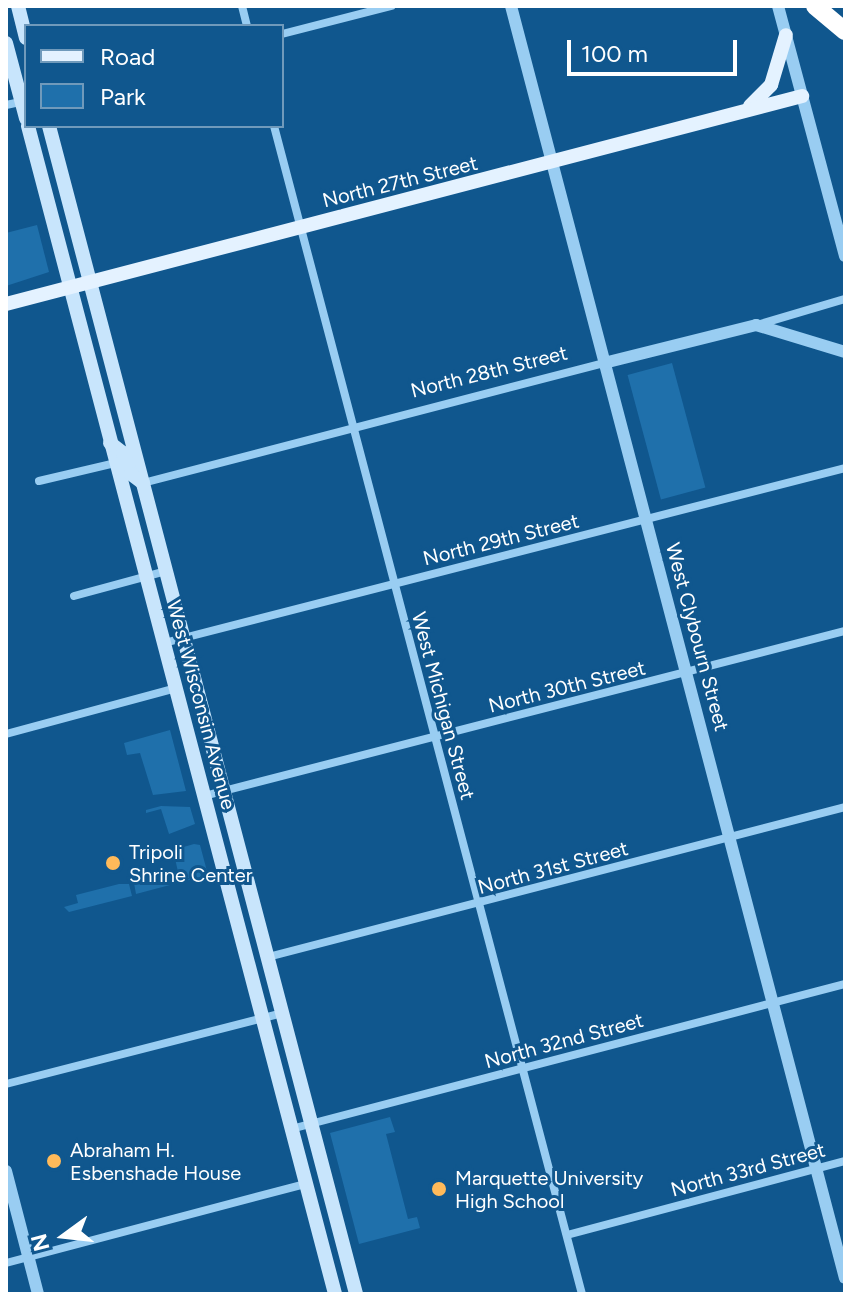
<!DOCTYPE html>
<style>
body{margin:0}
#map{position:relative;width:851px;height:1300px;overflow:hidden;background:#10578e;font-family:Figtree,sans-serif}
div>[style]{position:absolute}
.green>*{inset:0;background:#1f70ab;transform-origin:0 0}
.minor>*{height:8px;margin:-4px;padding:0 4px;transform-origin:4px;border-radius:4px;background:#99cdf2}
.tertiary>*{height:12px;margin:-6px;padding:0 6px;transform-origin:6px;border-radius:6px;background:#99cdf2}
.secondary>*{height:14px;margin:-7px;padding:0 7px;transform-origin:7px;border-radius:7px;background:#c8e5fc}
.primary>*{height:14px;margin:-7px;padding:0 7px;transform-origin:7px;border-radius:7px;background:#e4f2ff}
.motorway>*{height:18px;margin:-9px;padding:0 9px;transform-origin:9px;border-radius:9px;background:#fff}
.dots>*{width:22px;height:22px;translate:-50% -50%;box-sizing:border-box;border:4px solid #10578e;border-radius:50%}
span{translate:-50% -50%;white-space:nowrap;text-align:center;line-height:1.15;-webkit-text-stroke:6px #10578e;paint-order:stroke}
.street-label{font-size:20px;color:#fff}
.poi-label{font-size:20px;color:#fff}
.left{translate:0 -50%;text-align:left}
.frame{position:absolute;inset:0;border:8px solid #fff;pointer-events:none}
.legend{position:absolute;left:24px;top:24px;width:260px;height:104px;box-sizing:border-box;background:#10578e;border:2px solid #709abb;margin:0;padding:10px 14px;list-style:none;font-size:24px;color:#fff}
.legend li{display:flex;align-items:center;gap:16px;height:40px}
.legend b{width:40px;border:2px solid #709abb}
.north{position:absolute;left:24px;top:1196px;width:80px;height:80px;-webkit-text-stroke:6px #10578e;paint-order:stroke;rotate:255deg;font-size:22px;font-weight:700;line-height:32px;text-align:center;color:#fff}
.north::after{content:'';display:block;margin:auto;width:28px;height:36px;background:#fff;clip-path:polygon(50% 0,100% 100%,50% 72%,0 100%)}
.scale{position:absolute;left:567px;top:40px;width:170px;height:36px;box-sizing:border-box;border:4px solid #fff;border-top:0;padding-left:10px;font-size:24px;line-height:28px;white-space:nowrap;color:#fff;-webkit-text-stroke:6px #10578e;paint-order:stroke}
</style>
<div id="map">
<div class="green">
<i style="clip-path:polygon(37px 225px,49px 272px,6px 286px,6px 233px)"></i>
<i style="left:672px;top:363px;width:129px;height:46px;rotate:75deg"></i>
<i style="clip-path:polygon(170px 730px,186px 791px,153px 795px,140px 753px,127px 755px,124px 743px)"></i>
<i style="clip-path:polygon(161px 806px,190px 807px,195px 824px,169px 834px,161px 809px,146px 813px,146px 810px)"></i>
<i style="clip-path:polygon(194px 844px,200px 845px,208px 875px,136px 894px,134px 883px,179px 876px,173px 850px)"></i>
<i style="clip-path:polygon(119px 884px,129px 884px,132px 896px,69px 912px,64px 907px,78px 903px,76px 895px)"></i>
<i style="clip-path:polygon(390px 1117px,395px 1132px,386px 1134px,408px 1219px,417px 1217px,420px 1228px,359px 1244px,330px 1133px)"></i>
</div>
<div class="minor">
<i style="left:242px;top:6px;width:21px;rotate:76deg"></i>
<i style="left:282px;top:34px;width:113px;rotate:-14.4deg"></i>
<i style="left:6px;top:105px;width:19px;rotate:-12deg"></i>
<i style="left:274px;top:126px;width:1208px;rotate:75.23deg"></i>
<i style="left:757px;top:325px;width:92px;rotate:-16.5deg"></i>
<i style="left:39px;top:481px;width:79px;rotate:-13.2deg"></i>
<i style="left:143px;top:483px;width:476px;rotate:-14.6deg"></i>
<i style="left:74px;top:596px;width:95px;rotate:-15.2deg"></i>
<i style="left:164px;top:643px;width:703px;rotate:-14.41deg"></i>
<i style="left:6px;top:734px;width:176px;rotate:-15.1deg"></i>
<i style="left:204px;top:796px;width:662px;rotate:-14.44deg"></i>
<i style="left:268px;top:957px;width:596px;rotate:-14.57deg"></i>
<i style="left:6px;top:1084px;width:285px;rotate:-14.4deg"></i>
<i style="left:291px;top:1129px;width:573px;rotate:-14.67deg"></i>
<i style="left:567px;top:1235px;width:288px;rotate:-14.9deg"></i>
<i style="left:6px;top:1263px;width:310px;rotate:-14.8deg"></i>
</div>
<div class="tertiary">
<i style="left:511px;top:6px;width:1315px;rotate:75.29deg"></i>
<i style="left:778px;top:6px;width:259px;rotate:75deg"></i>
<i style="left:604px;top:363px;width:157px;rotate:-14deg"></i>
<i style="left:756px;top:325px;width:93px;rotate:16.9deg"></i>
<i style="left:6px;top:1171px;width:127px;rotate:75.4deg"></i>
</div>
<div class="secondary">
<i style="left:18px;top:6px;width:33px;rotate:76deg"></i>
<i style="left:6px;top:43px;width:78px;rotate:75.1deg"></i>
<i style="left:28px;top:126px;width:1208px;rotate:75.27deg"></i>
<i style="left:49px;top:126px;width:1208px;rotate:75.27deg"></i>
<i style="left:110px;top:443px;width:16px;rotate:38deg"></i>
<i style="left:123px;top:453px;width:22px;rotate:69deg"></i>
<i style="left:131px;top:474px;width:15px;rotate:37deg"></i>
</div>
<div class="primary">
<i style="left:750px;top:106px;width:30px;rotate:-45deg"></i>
<i style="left:771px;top:85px;width:52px;rotate:-73.3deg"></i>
<i style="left:6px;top:304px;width:823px;rotate:-14.64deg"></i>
</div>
<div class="motorway">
<i style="left:815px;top:6px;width:39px;rotate:40deg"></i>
</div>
<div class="dots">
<i style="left:113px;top:863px;background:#ffba5a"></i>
<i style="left:54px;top:1161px;background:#ffba5a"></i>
<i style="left:439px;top:1189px;background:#ffba5a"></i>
</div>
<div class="street-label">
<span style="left:400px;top:182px;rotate:-14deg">North 27th Street</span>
<span style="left:489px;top:372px;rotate:-14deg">North 28th Street</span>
<span style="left:501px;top:540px;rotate:-14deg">North 29th Street</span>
<span style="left:697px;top:637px;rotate:75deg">West Clybourn Street</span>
<span style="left:567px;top:687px;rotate:-14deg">North 30th Street</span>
<span style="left:201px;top:705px;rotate:75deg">West Wisconsin Avenue</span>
<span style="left:443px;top:706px;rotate:75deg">West Michigan Street</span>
<span style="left:553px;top:868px;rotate:-15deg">North 31st Street</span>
<span style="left:564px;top:1041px;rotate:-15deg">North 32nd Street</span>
<span style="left:748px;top:1170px;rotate:-15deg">North 33rd Street</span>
</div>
<div class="poi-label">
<span class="left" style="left:129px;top:864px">Tripoli<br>Shrine Center</span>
<span class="left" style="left:70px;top:1162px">Abraham H.<br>Esbenshade House</span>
<span class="left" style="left:455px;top:1190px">Marquette University<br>High School</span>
</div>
<div class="frame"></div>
<ul class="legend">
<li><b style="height:10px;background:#e4f2ff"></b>Road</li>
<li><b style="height:22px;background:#1f70ab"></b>Park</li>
</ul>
<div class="north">N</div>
<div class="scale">100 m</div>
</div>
